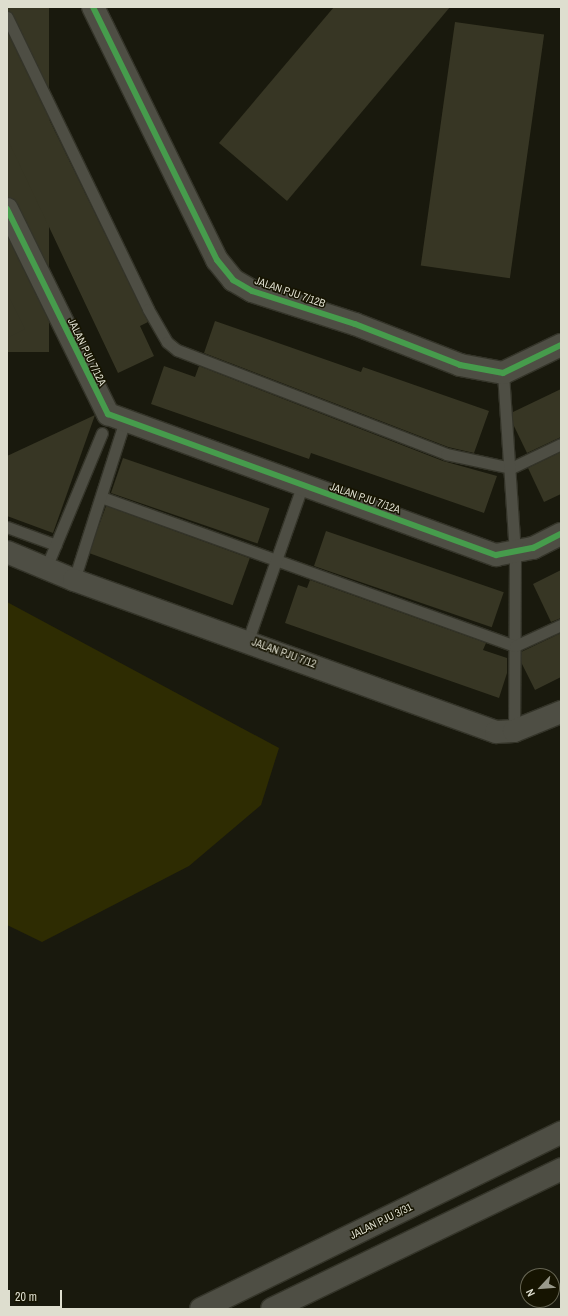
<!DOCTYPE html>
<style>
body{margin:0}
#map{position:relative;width:568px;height:1316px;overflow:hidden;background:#19190d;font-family:"Archivo Narrow",sans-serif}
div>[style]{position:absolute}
.green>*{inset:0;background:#2e2c02}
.building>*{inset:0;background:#373624;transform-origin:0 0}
.roads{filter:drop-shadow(1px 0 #343429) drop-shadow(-1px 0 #343429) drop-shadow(0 1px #343429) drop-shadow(0 -1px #343429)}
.service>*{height:11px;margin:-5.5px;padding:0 5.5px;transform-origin:5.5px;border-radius:5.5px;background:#4e4e44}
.minor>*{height:22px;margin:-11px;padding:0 11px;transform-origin:11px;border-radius:11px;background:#4e4e44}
.tertiary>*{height:22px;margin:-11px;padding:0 11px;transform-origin:11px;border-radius:11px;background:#4e4e44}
.cycleway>*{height:6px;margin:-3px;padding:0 3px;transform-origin:3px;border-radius:3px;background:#469c4c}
span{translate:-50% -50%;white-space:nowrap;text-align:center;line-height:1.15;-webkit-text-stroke:3px #161401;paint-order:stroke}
.street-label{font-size:11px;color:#dedecf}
.frame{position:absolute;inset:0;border:8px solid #dedecf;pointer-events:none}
.north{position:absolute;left:520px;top:1268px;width:40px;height:40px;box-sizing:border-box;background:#161401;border:1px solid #666553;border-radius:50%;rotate:244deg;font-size:11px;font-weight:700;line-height:16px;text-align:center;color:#dedecf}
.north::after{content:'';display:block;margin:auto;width:14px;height:18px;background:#99998b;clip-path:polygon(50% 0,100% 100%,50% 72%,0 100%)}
.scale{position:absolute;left:8px;top:1290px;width:54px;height:18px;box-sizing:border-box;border:2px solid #dedecf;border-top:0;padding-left:5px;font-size:12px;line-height:14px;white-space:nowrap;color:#dedecf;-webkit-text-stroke:3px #161401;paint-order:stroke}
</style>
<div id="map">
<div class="green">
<i style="clip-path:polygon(7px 602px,279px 748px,261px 805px,189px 866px,42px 942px,7px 925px)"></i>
</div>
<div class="building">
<i style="left:7px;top:7px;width:42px;height:345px"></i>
<i style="clip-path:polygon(334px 7px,450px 7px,287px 201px,219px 143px)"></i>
<i style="left:455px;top:22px;width:90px;height:246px;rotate:8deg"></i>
<i style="clip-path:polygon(7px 33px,148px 322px,140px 326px,154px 356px,118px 373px,7px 138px)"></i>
<i style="clip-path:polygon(7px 293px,25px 329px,7px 338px)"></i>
<i style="clip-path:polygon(215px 321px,361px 372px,363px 367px,489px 411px,474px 453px,448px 447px,204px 353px)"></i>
<i style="clip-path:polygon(164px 366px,195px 377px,199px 366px,443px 461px,497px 476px,484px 513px,311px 453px,309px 459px,151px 404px)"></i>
<i style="clip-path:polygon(561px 389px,561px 437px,527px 453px,513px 424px,513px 412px)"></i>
<i style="clip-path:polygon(95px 415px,53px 533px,7px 516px,7px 456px)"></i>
<i style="clip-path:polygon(561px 452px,561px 494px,544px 502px,528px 468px)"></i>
<i style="left:123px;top:458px;width:155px;height:37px;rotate:19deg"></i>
<i style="left:106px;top:506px;width:153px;height:50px;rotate:20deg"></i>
<i style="left:326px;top:531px;width:188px;height:37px;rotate:19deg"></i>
<i style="clip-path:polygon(561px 570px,561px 618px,551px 622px,533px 584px)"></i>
<i style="clip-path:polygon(310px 580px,486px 643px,483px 650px,507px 658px,507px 673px,499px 698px,285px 623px,298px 585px,307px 588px)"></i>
<i style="clip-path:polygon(561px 633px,561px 677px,535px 690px,521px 662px,521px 652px)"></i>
</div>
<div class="roads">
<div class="service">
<i style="left:7px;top:17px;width:324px;rotate:64.2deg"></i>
<i style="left:148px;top:309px;width:38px;rotate:60deg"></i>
<i style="left:167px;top:342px;width:13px;rotate:39deg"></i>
<i style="left:177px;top:350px;width:288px;rotate:21.1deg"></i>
<i style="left:446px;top:454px;width:66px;rotate:12.2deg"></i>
<i style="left:511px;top:468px;width:55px;rotate:-25.6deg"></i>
<i style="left:503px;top:373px;width:180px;rotate:86.2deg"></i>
<i style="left:515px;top:553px;width:178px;rotate:90.3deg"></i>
<i style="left:101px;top:497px;width:440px;rotate:19.8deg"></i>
<i style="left:515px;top:646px;width:51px;rotate:-24.5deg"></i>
<i style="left:7px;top:527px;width:52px;rotate:20.2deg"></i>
<i style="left:46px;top:568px;width:146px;rotate:-67.5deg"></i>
<i style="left:74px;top:580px;width:165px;rotate:-72.3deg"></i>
<i style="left:248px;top:640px;width:162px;rotate:-70.6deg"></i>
</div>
<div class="minor">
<i style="left:93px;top:7px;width:282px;rotate:63.9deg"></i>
<i style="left:217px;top:260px;width:26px;rotate:51deg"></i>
<i style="left:233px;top:280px;width:22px;rotate:30deg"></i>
<i style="left:252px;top:291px;width:108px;rotate:17.8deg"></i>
<i style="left:355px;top:324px;width:113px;rotate:21.3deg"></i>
<i style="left:460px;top:365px;width:44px;rotate:10.5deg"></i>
<i style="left:503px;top:373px;width:64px;rotate:-25.8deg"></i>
<i style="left:7px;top:209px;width:229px;rotate:63.8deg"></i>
<i style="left:108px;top:414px;width:413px;rotate:20deg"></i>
<i style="left:496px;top:555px;width:38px;rotate:-11deg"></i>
<i style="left:533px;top:548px;width:31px;rotate:-27deg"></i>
<i style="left:7px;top:552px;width:73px;rotate:22.7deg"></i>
<i style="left:74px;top:580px;width:449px;rotate:19.8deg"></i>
<i style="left:496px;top:732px;width:18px;rotate:-3deg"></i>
<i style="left:514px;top:731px;width:51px;rotate:-22deg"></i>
</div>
<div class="tertiary">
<i style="left:201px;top:1309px;width:401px;rotate:-26.1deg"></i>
<i style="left:272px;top:1309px;width:321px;rotate:-25.8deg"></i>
</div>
</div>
<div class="cycleway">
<i style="left:93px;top:7px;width:282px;rotate:63.9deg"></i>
<i style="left:217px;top:260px;width:26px;rotate:51deg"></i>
<i style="left:233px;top:280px;width:22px;rotate:30deg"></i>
<i style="left:252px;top:291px;width:108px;rotate:17.8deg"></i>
<i style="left:355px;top:324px;width:113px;rotate:21.3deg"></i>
<i style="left:460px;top:365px;width:44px;rotate:10.5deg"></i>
<i style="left:503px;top:373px;width:64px;rotate:-25.8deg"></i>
<i style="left:7px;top:209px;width:229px;rotate:63.8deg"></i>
<i style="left:108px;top:414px;width:413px;rotate:20deg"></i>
<i style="left:496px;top:555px;width:38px;rotate:-11deg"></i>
<i style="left:533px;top:548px;width:31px;rotate:-27deg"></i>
</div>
<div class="street-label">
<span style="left:290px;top:292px;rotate:19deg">JALAN PJU 7/12B</span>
<span style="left:87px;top:352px;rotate:64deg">JALAN PJU 7/12A</span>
<span style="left:365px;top:498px;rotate:19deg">JALAN PJU 7/12A</span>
<span style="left:284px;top:653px;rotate:20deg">JALAN PJU 7/12</span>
<span style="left:381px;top:1221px;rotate:-26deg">JALAN PJU 3/31</span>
</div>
<div class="frame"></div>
<div class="north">N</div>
<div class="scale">20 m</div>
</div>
